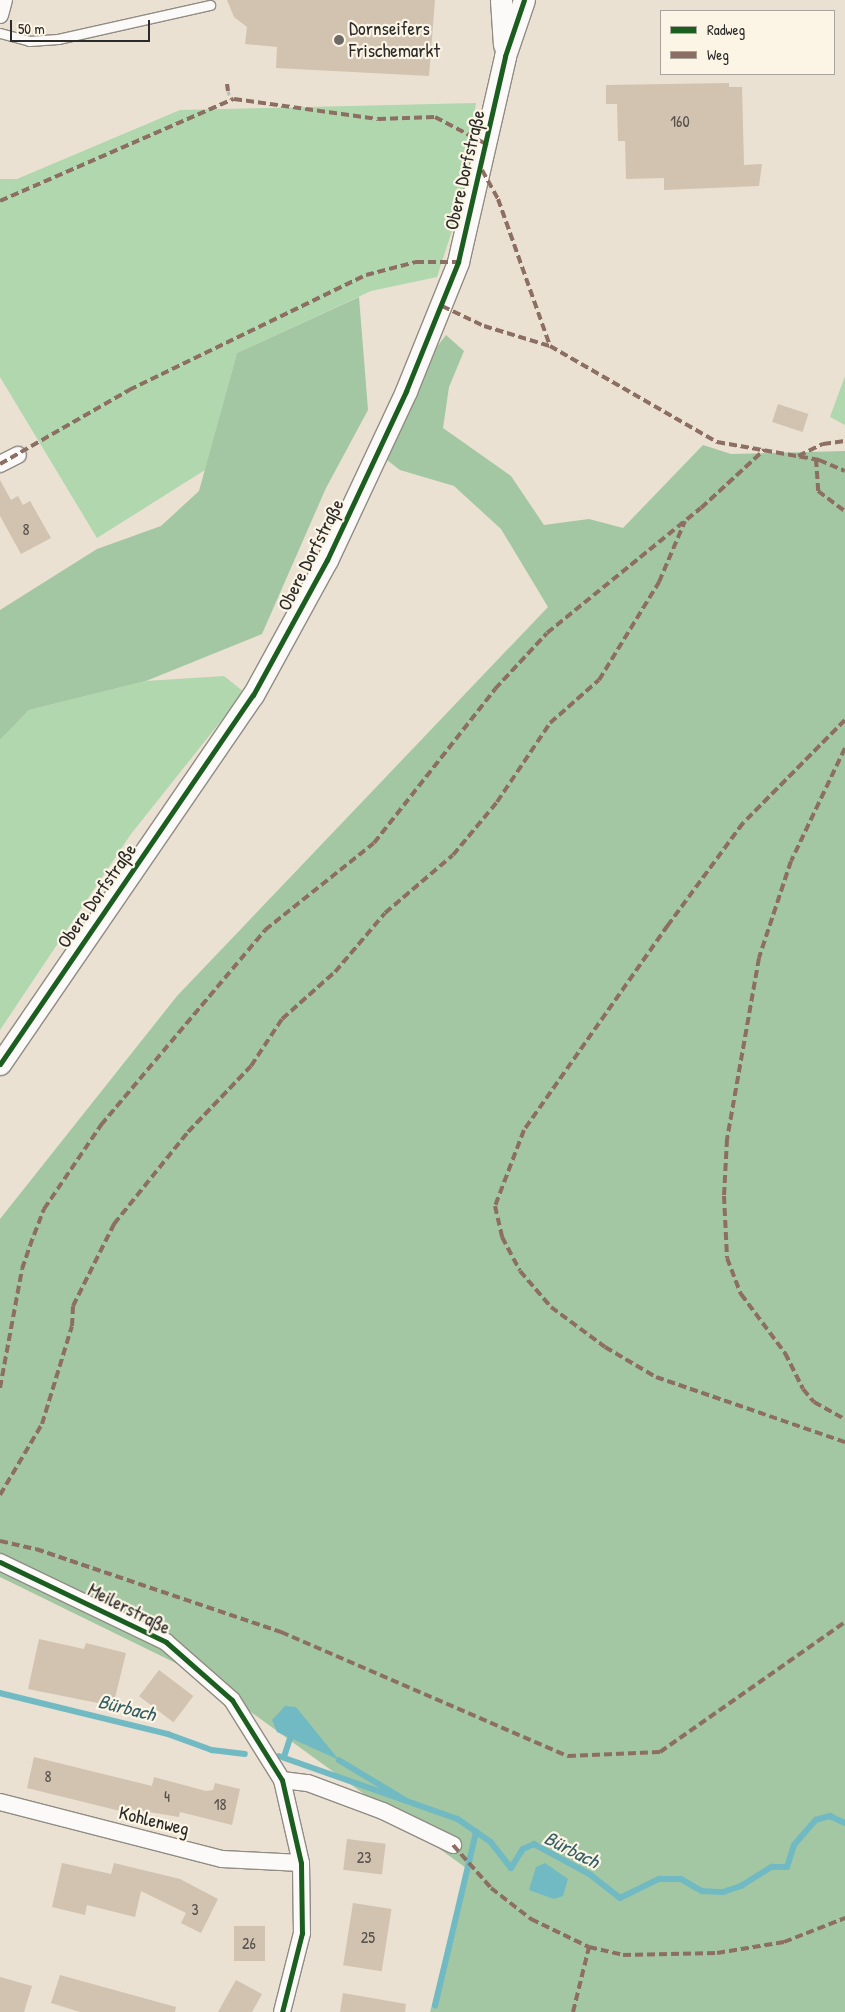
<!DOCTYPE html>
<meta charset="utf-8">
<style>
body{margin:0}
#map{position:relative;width:845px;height:2012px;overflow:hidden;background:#eae1d2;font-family:"Patrick Hand",sans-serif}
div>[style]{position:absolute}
.green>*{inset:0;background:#b0d7ad}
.forest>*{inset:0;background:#a2c7a2}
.water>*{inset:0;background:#71bac3}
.stream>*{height:5.5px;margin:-2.75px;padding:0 2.75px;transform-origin:2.75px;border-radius:2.75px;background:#71bac3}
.building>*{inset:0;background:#d2c2b0;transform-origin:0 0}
.path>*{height:3px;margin-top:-1.5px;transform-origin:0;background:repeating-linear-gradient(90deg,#bdbcb9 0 4px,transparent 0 8px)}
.roads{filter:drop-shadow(1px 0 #908c84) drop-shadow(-1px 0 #908c84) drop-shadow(0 1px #908c84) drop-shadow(0 -1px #908c84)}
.service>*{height:9px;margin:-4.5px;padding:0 4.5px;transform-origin:4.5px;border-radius:4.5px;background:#fcfaf8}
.minor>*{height:16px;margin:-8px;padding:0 8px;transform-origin:8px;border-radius:8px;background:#fcfaf8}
.tertiary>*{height:21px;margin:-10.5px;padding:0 10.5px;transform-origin:10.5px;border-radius:10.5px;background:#fcfaf8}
.quiet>*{height:4px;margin-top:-2px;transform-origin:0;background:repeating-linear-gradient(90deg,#8d6e63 0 8px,transparent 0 12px)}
.cycleway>*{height:5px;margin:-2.5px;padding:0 2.5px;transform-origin:2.5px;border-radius:2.5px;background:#1b5e20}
.dots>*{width:14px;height:14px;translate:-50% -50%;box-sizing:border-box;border:2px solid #fcf5e5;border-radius:50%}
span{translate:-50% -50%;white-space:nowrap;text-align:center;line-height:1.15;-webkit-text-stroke:4.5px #fcf5e5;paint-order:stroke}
.number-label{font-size:16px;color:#55514c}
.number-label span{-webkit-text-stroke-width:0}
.poi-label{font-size:19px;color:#2b2b2b}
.left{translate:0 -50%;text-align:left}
.street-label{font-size:19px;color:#2b2b2b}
.water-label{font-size:20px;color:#325e65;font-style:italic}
.legend{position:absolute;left:660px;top:10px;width:175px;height:65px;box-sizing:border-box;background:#fcf5e5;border:1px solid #a8a49b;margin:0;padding:6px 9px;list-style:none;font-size:15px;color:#2b2b2b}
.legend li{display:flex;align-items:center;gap:10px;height:25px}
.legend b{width:25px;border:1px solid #a8a49b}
.scale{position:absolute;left:10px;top:20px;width:140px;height:22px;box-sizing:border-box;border:2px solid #2b2b2b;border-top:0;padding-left:6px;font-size:15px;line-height:18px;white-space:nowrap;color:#2b2b2b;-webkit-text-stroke:4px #fcf5e5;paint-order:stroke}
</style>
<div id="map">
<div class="green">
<i style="clip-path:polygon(476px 103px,462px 200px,437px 277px,371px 291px,237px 353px,205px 470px,97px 538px,0 377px,0 179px,17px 179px,180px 110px)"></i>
<i style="clip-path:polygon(845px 376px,845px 425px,830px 417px)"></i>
<i style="clip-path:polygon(224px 676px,244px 692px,131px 834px,0 1030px,0 740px,29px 710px,146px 681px)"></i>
</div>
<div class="forest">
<i style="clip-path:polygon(359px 297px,368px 410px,326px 488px,262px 634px,146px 681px,29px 710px,0 740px,0 610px,97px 549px,161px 526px,199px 491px,237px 353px)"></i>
<i style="clip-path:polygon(446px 335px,464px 351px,449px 387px,443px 428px,511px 476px,544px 525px,589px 519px,623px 528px,703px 445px,731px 454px,845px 451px,845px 2012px,430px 2012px,466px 1868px,200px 1675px,0 1577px,0 1219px,177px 996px,548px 607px,501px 529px,454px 486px,400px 470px,383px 457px,417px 373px)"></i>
</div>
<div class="water">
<i style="clip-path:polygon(285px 1706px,296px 1707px,339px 1760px,277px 1732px,272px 1720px)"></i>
<i style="clip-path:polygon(545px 1863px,568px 1879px,563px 1896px,554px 1899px,529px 1890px,536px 1867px)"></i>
</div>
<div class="stream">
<i style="left:0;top:1693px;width:173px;rotate:13.7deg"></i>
<i style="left:168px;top:1734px;width:47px;rotate:20deg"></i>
<i style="left:212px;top:1750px;width:33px;rotate:7deg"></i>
<i style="left:279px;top:1756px;width:190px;rotate:19.4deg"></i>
<i style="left:458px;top:1819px;width:40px;rotate:34.9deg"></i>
<i style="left:491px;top:1842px;width:33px;rotate:52deg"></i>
<i style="left:511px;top:1868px;width:22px;rotate:-58deg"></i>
<i style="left:523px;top:1849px;width:12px;rotate:-24deg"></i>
<i style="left:534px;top:1844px;width:65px;rotate:28.5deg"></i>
<i style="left:591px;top:1875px;width:37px;rotate:38deg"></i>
<i style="left:620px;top:1898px;width:43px;rotate:-26deg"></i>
<i style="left:659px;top:1879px;width:22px"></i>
<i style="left:681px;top:1879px;width:24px;rotate:30deg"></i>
<i style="left:702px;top:1891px;width:21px;rotate:3deg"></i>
<i style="left:723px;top:1892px;width:19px;rotate:-18deg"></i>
<i style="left:741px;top:1886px;width:36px;rotate:-32deg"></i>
<i style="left:772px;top:1867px;width:15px"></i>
<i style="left:787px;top:1867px;width:23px;rotate:-72deg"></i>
<i style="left:794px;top:1845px;width:33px;rotate:-49deg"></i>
<i style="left:816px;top:1820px;width:15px;rotate:-16deg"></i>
<i style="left:830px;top:1816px;width:17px;rotate:25deg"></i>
<i style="left:284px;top:1757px;width:19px;rotate:-72deg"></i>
<i style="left:339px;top:1760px;width:79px;rotate:31.1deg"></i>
<i style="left:435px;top:2006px;width:179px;rotate:-76.7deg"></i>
</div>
<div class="building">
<i style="clip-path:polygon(227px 0,435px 0,429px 76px,276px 68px,277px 47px,245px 44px,247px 27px,234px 17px)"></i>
<i style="clip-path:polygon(729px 83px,729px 87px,742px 87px,744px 165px,762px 164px,759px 186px,664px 190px,664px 178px,626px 179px,625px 141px,618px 141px,617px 104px,606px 104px,606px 85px)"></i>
<i style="left:778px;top:404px;width:32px;height:19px;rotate:18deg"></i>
<i style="clip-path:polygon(0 480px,11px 500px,18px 496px,23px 505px,30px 501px,51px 538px,21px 554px,0 516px)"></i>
<i style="clip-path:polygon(39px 1639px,84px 1649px,86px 1643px,126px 1653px,113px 1706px,28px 1689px)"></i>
<i style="left:159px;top:1670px;width:43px;height:33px;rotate:37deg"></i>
<i style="clip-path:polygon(34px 1757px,152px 1786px,154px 1777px,206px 1791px,213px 1790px,215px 1783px,240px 1789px,232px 1825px,180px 1812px,179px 1817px,125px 1808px,124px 1812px,27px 1788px)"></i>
<i style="left:347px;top:1839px;width:39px;height:31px;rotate:7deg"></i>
<i style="clip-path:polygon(62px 1863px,111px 1874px,114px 1863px,180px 1879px,218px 1899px,201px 1933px,181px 1923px,186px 1913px,141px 1891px,135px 1917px,87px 1905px,85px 1915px,52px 1907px)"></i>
<i style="left:353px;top:1903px;width:39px;height:63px;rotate:9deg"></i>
<i style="left:234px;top:1926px;width:31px;height:35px"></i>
<i style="clip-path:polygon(60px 1975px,176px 2007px,175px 2012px,80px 2012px,51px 2003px)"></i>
<i style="clip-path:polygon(0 1977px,32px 1986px,24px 2012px,0 2012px)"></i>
<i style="clip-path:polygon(236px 1980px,262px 1994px,252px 2012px,218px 2012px)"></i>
<i style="clip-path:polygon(343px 1993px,406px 2004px,405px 2012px,340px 2012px)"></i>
</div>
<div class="path">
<i style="left:228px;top:91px;width:9px;rotate:72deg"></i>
</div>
<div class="roads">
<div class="service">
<i style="left:0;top:33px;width:30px;rotate:15deg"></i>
<i style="left:29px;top:41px;width:29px;rotate:-4deg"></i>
<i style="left:58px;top:39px;width:156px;rotate:-12.6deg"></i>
</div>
<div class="minor">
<i style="left:0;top:15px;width:16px;rotate:-75deg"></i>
<i style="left:0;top:464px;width:20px;rotate:-27deg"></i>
<i style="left:0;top:1562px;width:184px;rotate:25.7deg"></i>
<i style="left:166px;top:1642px;width:88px;rotate:41.3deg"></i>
<i style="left:232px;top:1700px;width:94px;rotate:58deg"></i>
<i style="left:282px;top:1780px;width:85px;rotate:77.1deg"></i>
<i style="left:301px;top:1863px;width:70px;rotate:89.2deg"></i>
<i style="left:302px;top:1933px;width:81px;rotate:104.2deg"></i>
<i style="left:282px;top:1780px;width:26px;rotate:7deg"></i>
<i style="left:308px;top:1783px;width:80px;rotate:20.5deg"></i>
<i style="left:383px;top:1811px;width:78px;rotate:25.9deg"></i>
<i style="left:0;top:1802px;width:229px;rotate:14.4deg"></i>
<i style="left:222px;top:1859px;width:79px;rotate:2.9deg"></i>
</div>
<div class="tertiary">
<i style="left:501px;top:0;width:45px;rotate:86.2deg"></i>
<i style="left:0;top:1064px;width:447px;rotate:-55.6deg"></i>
<i style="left:253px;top:695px;width:154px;rotate:-61.3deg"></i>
<i style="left:327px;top:560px;width:187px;rotate:-64.9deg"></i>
<i style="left:406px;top:391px;width:139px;rotate:-68deg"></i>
<i style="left:458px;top:262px;width:211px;rotate:-77.1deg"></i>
<i style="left:505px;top:56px;width:59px;rotate:-71.3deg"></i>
</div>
</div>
<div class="quiet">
<i style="left:227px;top:84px;width:7px;rotate:82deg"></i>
<i style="left:482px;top:170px;width:33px;rotate:61deg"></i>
<i style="left:498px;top:199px;width:156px;rotate:70.5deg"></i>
<i style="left:0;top:201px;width:255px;rotate:-23.6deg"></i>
<i style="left:234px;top:99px;width:145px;rotate:7.9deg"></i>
<i style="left:378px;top:119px;width:57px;rotate:-2deg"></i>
<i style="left:435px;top:117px;width:60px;rotate:27.8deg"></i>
<i style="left:442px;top:306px;width:47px;rotate:25.5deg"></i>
<i style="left:484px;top:326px;width:69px;rotate:16.9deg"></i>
<i style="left:550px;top:346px;width:193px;rotate:29.9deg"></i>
<i style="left:717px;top:442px;width:104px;rotate:10deg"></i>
<i style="left:819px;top:460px;width:28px;rotate:23deg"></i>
<i style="left:798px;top:456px;width:28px;rotate:-26deg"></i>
<i style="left:823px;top:444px;width:22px;rotate:-8deg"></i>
<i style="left:816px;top:459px;width:32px;rotate:86deg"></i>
<i style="left:818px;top:491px;width:34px;rotate:37deg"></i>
<i style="left:0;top:464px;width:149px;rotate:-29.8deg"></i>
<i style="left:129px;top:390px;width:263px;rotate:-25.9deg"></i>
<i style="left:366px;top:275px;width:52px;rotate:-14.6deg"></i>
<i style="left:416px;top:262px;width:42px"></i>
<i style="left:845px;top:720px;width:145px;rotate:134.7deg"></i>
<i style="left:743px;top:823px;width:127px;rotate:126.3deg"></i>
<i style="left:668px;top:925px;width:251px;rotate:125.1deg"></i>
<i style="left:524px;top:1130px;width:81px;rotate:110.9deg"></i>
<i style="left:495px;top:1206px;width:32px;rotate:77deg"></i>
<i style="left:502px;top:1237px;width:38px;rotate:62deg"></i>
<i style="left:520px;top:1271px;width:48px;rotate:49.3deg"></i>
<i style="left:551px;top:1307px;width:67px;rotate:36.5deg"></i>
<i style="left:605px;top:1347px;width:59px;rotate:30.5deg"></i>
<i style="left:656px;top:1377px;width:200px;rotate:19deg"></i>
<i style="left:845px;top:748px;width:125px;rotate:115.5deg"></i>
<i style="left:791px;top:861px;width:102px;rotate:108.3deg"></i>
<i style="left:759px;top:958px;width:184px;rotate:100deg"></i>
<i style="left:727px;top:1139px;width:57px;rotate:93deg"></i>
<i style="left:724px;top:1196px;width:62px;rotate:87.2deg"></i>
<i style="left:727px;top:1258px;width:39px;rotate:69deg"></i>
<i style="left:741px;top:1294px;width:74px;rotate:53.3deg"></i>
<i style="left:785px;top:1353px;width:40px;rotate:63.4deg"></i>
<i style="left:803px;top:1389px;width:17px;rotate:50deg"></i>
<i style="left:814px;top:1402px;width:35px;rotate:29deg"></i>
<i style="left:0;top:1388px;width:121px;rotate:-79.5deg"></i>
<i style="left:22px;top:1269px;width:36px;rotate:-71deg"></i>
<i style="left:34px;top:1235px;width:28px;rotate:-69deg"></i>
<i style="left:44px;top:1209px;width:102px;rotate:-55.8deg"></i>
<i style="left:101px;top:1125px;width:255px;rotate:-49.9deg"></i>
<i style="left:265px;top:930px;width:139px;rotate:-38.6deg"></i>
<i style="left:374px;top:843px;width:196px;rotate:-51.8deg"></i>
<i style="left:495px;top:689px;width:76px;rotate:-47.1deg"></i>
<i style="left:547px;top:633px;width:198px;rotate:-39.1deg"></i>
<i style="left:701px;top:508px;width:86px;rotate:-42.6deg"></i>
<i style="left:0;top:1495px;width:82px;rotate:-59.4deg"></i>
<i style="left:42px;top:1424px;width:102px;rotate:-73deg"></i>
<i style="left:72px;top:1326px;width:20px;rotate:-87deg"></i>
<i style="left:73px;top:1306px;width:92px;rotate:-63.4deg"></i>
<i style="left:114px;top:1224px;width:118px;rotate:-51.2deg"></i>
<i style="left:188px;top:1132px;width:91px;rotate:-46.3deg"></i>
<i style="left:251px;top:1066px;width:56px;rotate:-56.6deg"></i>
<i style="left:282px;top:1019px;width:71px;rotate:-41.6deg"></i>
<i style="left:335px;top:972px;width:77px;rotate:-49.7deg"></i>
<i style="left:385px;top:913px;width:89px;rotate:-40.5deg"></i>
<i style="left:453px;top:855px;width:69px;rotate:-50.3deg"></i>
<i style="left:497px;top:802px;width:95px;rotate:-56.1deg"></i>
<i style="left:550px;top:723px;width:65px;rotate:-41.3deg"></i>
<i style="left:599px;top:680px;width:115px;rotate:-58.5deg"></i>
<i style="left:659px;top:582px;width:66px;rotate:-66.9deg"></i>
<i style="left:0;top:1541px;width:37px;rotate:13deg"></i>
<i style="left:36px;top:1549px;width:259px;rotate:18.7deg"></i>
<i style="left:281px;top:1632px;width:313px;rotate:23.4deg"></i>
<i style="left:568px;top:1756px;width:92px;rotate:-2.5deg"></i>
<i style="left:660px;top:1752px;width:226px;rotate:-35.1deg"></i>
<i style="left:453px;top:1845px;width:57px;rotate:48.5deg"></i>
<i style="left:491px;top:1888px;width:51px;rotate:37.8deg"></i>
<i style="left:531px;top:1919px;width:64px;rotate:25.8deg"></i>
<i style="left:589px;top:1947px;width:35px;rotate:13deg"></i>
<i style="left:623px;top:1955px;width:94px;rotate:-1.2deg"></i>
<i style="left:717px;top:1953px;width:68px;rotate:-9.3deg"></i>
<i style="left:784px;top:1942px;width:66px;rotate:-21.5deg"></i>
<i style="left:573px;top:2012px;width:67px;rotate:-76.2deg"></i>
</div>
<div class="cycleway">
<i style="left:0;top:1064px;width:447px;rotate:-55.6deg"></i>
<i style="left:253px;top:695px;width:154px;rotate:-61.3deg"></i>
<i style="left:327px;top:560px;width:187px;rotate:-64.9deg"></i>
<i style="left:406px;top:391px;width:139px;rotate:-68deg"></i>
<i style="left:458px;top:262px;width:211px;rotate:-77.1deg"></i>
<i style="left:505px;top:56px;width:59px;rotate:-71.3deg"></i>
<i style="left:0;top:1562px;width:184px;rotate:25.7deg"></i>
<i style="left:166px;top:1642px;width:88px;rotate:41.3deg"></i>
<i style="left:232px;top:1700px;width:94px;rotate:58deg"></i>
<i style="left:282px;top:1780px;width:85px;rotate:77.1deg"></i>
<i style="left:301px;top:1863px;width:70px;rotate:89.2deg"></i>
<i style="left:302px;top:1933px;width:81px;rotate:104.2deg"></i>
</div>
<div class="dots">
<i style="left:339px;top:40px;background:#6e6b65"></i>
</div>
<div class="number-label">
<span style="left:680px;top:121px">160</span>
<span style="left:26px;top:529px">8</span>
<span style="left:48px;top:1776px">8</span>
<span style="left:167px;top:1796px">4</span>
<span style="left:220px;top:1804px">18</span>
<span style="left:364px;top:1857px">23</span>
<span style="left:195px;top:1909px">3</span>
<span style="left:368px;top:1937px">25</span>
<span style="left:249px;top:1943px">26</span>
</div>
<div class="poi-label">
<span class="left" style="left:349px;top:40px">Dornseifers<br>Frischemarkt</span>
</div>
<div class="street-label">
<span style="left:465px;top:170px;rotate:-77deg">Obere Dorfstraße</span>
<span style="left:311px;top:555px;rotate:-63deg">Obere Dorfstraße</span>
<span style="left:97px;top:896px;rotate:-55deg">Obere Dorfstraße</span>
<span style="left:129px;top:1609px;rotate:27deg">Meilerstraße</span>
<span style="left:154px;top:1821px;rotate:14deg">Kohlenweg</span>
</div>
<div class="water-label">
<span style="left:127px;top:1707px;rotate:14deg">Bürbach</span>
<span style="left:572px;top:1849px;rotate:27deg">Bürbach</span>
</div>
<ul class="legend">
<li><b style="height:6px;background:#1b5e20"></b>Radweg</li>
<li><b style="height:6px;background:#8d6e63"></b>Weg</li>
</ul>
<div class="scale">50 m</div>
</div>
